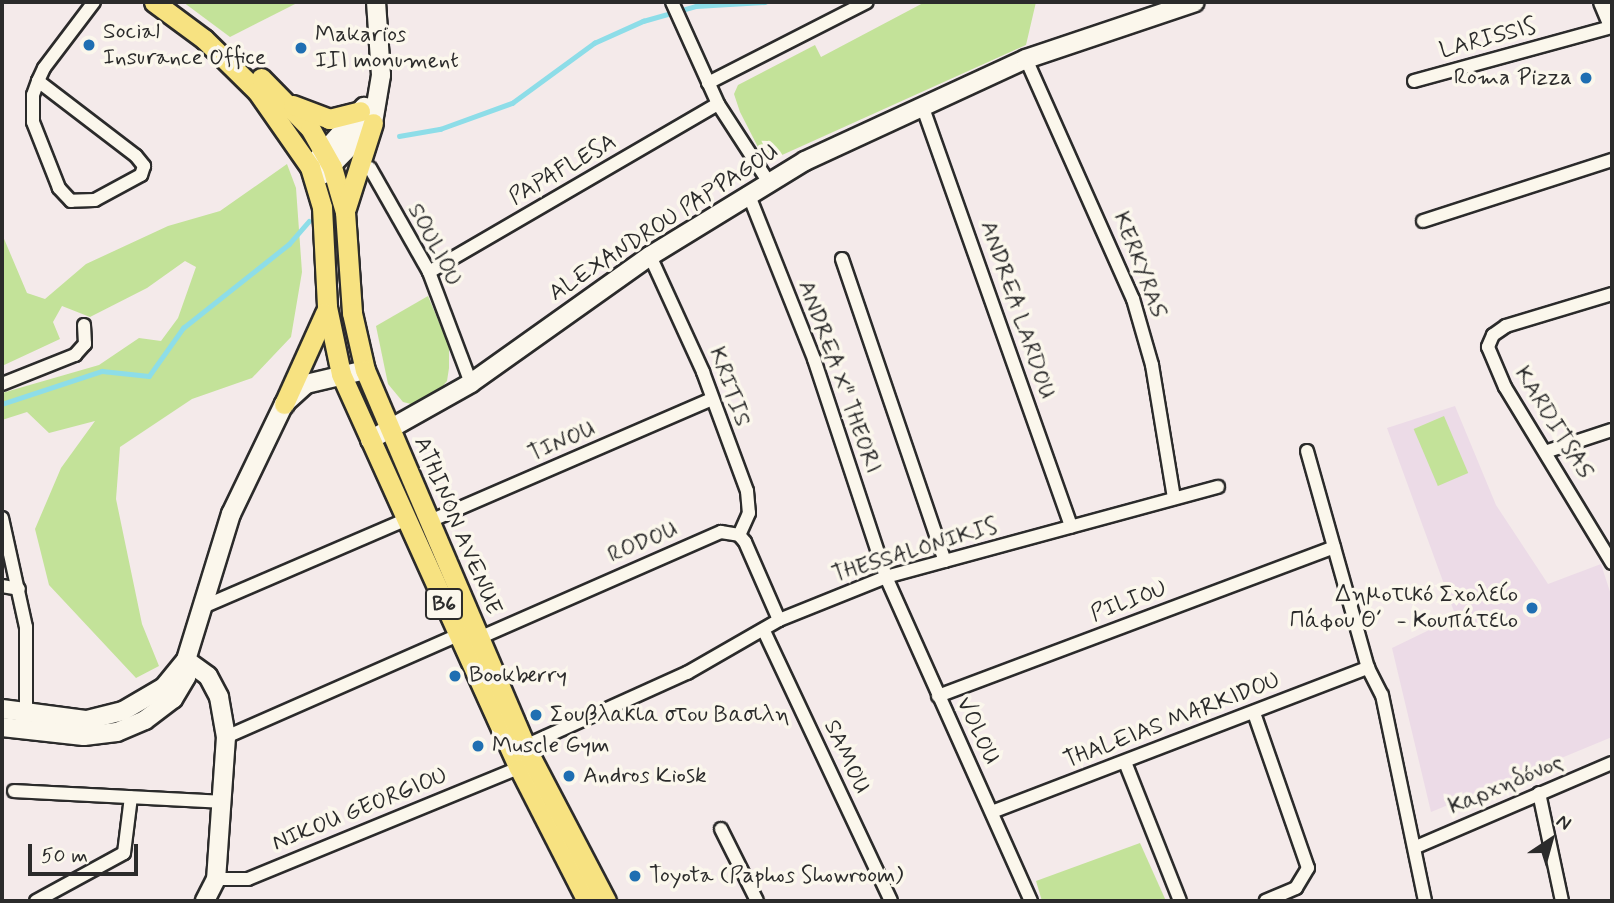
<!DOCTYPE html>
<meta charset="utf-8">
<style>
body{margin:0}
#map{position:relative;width:1614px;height:903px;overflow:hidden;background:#f4eaea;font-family:Mynerve,sans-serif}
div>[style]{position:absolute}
.built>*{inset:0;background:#ecdbe7}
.green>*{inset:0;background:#c3e299;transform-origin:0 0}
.stream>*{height:4.5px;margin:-2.25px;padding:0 2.25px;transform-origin:2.25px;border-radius:2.25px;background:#8ddde8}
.roads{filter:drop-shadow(2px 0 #2b2b2b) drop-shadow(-2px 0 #2b2b2b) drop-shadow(0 2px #2b2b2b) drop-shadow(0 -2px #2b2b2b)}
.street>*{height:12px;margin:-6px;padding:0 6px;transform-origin:6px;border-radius:6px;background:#fbf7ec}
.secondary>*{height:18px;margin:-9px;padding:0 9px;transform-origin:9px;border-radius:9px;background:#fbf7ec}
.primary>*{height:19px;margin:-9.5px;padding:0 9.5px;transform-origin:9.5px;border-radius:9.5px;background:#f7e281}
.dots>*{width:19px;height:19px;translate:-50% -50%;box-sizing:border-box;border:4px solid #fbf7ec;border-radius:50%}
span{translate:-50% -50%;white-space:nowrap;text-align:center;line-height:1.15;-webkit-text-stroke:7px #fbf7ec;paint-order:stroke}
.shield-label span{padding:2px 5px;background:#fbf7ec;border:2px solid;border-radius:5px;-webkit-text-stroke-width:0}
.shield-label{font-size:21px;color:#2b2b2b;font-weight:700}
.poi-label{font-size:23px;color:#2b2b2b}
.left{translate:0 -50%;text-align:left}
.right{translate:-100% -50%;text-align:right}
.street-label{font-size:23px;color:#2b2b2b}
.frame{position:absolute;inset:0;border:4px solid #2b2b2b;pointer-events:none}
.north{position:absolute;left:1516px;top:805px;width:70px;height:70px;-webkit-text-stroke:5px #fbf7ec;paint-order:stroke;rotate:36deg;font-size:19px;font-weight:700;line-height:28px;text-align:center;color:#2b2b2b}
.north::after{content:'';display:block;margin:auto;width:24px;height:32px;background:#2b2b2b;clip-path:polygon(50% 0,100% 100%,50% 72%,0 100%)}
.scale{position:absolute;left:28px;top:844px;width:110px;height:32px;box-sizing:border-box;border:4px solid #2b2b2b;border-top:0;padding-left:9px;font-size:21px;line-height:24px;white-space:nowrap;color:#2b2b2b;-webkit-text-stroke:5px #fbf7ec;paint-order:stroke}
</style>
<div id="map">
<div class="built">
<i style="clip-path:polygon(1455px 406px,1496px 505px,1548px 584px,1601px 564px,1612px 598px,1612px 737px,1431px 812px,1392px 648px,1456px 617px,1387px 428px)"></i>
</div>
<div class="green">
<i style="clip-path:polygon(183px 2px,299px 2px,230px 37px)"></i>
<i style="clip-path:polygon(925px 2px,1036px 2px,1026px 45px,771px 160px,761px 153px,740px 112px,734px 94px,738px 85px,815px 45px,821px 57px)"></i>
<i style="clip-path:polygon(287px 164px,296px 188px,302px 272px,291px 337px,252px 378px,192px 399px,120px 447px,116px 499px,142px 624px,159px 666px,136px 678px,49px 585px,35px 529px,61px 468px,95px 421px,49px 433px,27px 412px,2px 420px,2px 393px,99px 365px,139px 338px,161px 341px,178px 318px,196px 267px,185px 261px,147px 288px,90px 317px,62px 306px,53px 322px,60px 339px,2px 366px,2px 234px,27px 293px,45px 299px,86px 264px,168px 226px,220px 211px)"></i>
<i style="clip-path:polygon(428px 296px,449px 346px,449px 368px,447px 381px,432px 399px,415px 405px,403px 402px,388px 384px,376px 326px)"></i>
<i style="left:1444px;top:416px;width:62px;height:33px;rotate:67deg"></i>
<i style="clip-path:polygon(1140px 843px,1166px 901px,1042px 901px,1036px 881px)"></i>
</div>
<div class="stream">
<i style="left:399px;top:136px;width:42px;rotate:-9.7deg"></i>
<i style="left:440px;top:129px;width:77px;rotate:-19.9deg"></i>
<i style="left:512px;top:103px;width:102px;rotate:-36.2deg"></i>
<i style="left:594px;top:43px;width:54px;rotate:-24.2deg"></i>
<i style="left:643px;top:21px;width:55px;rotate:-15.8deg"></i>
<i style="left:696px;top:6px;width:69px;rotate:-3.3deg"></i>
<i style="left:2px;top:404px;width:105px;rotate:-18.3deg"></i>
<i style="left:102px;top:371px;width:47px;rotate:6.1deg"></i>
<i style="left:149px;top:376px;width:59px;rotate:-54.7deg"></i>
<i style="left:183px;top:328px;width:135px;rotate:-38.4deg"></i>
<i style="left:289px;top:244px;width:30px;rotate:-49deg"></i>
</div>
<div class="roads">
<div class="street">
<i style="left:672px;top:2px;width:112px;rotate:65.7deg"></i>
<i style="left:718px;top:104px;width:92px;rotate:57deg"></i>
<i style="left:1026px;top:59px;width:263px;rotate:66deg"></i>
<i style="left:1133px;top:299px;width:69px;rotate:73.9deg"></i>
<i style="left:1152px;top:365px;width:135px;rotate:80.6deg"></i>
<i style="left:38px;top:81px;width:123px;rotate:37.4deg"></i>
<i style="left:136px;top:156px;width:13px;rotate:51deg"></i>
<i style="left:144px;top:166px;width:9px;rotate:108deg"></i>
<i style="left:141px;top:175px;width:52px;rotate:151.5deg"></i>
<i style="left:95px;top:200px;width:24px;rotate:178deg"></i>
<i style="left:71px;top:201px;width:18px;rotate:-133deg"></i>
<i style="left:59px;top:188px;width:71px;rotate:-111.5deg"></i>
<i style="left:33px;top:122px;width:27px;rotate:-90deg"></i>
<i style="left:33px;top:95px;width:15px;rotate:-70deg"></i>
<i style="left:38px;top:81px;width:14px;rotate:-65deg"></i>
<i style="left:44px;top:68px;width:83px;rotate:-52.9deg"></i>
<i style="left:1414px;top:81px;width:205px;rotate:-15.3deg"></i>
<i style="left:708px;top:83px;width:178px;rotate:-27deg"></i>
<i style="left:923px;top:108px;width:444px;rotate:70.5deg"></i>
<i style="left:370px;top:168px;width:120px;rotate:60.4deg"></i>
<i style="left:429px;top:272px;width:119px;rotate:69.3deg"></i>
<i style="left:748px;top:193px;width:179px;rotate:68.3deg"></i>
<i style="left:814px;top:359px;width:230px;rotate:71.7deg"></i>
<i style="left:886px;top:577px;width:355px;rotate:65.9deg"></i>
<i style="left:1423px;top:221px;width:199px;rotate:-17.9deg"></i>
<i style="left:650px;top:256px;width:128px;rotate:65.4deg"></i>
<i style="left:703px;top:372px;width:127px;rotate:69.7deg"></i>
<i style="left:747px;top:491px;width:22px;rotate:85deg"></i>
<i style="left:749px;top:513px;width:24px;rotate:114deg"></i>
<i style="left:842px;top:259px;width:319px;rotate:71.2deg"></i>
<i style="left:429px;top:272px;width:334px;rotate:-30.2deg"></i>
<i style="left:1612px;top:294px;width:111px;rotate:163.2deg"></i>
<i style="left:1506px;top:326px;width:16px;rotate:145deg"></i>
<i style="left:1493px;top:335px;width:13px;rotate:113deg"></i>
<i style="left:1488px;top:347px;width:43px;rotate:67deg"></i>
<i style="left:1505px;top:387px;width:206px;rotate:58.7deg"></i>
<i style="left:2px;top:384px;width:79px;rotate:-21.7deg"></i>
<i style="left:75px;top:355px;width:15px;rotate:-48deg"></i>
<i style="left:85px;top:344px;width:19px;rotate:-93deg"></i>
<i style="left:1307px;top:451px;width:225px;rotate:74.3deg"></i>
<i style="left:1368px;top:668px;width:30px;rotate:63deg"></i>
<i style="left:1382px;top:695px;width:210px;rotate:78.2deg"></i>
<i style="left:1548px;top:451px;width:67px;rotate:-18.2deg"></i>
<i style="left:2px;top:518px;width:112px;rotate:77.6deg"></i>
<i style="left:26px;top:627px;width:91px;rotate:90deg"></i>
<i style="left:430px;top:521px;width:305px;rotate:-23.4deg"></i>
<i style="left:2px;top:586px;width:17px;rotate:10deg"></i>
<i style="left:205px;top:606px;width:218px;rotate:-23.3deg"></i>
<i style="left:764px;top:631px;width:298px;rotate:64.8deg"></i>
<i style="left:479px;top:638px;width:264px;rotate:-23.7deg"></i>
<i style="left:721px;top:532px;width:18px;rotate:9deg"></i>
<i style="left:739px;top:535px;width:9px;rotate:49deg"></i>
<i style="left:745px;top:542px;width:85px;rotate:66.4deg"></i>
<i style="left:938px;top:696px;width:423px;rotate:-20.6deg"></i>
<i style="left:1254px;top:713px;width:164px;rotate:70.8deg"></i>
<i style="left:1308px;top:868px;width:23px;rotate:121deg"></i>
<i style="left:1296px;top:888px;width:33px;rotate:157deg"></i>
<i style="left:226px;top:737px;width:253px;rotate:-23.7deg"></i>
<i style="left:525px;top:746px;width:178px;rotate:-24.3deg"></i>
<i style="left:687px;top:673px;width:106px;rotate:-29.9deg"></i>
<i style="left:779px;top:620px;width:115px;rotate:-21.9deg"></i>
<i style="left:886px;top:577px;width:344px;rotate:-15.2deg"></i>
<i style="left:1125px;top:762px;width:149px;rotate:68.4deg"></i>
<i style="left:14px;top:791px;width:210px;rotate:3deg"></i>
<i style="left:1539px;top:793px;width:110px;rotate:78deg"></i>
<i style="left:992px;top:812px;width:403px;rotate:-21deg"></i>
<i style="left:721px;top:829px;width:80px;rotate:63.4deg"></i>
<i style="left:1416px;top:847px;width:213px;rotate:-23.2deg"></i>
<i style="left:216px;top:879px;width:32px"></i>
<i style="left:248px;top:879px;width:293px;rotate:-22.3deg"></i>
<i style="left:36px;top:901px;width:100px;rotate:-28.6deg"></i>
<i style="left:124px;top:853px;width:56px;rotate:-82.9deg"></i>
</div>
<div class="secondary">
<i style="left:1603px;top:2px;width:23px;rotate:67deg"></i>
<i style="left:315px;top:162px;width:74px;rotate:-48.3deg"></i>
<i style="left:322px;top:175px;width:73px;rotate:-45.6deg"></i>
<i style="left:373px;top:123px;width:49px;rotate:-80.5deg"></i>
<i style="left:381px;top:75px;width:73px;rotate:-93.9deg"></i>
<i style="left:370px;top:440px;width:116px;rotate:-29.4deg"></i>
<i style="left:471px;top:383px;width:219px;rotate:-35.4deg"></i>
<i style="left:650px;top:256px;width:182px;rotate:-31.5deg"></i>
<i style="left:805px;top:161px;width:243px;rotate:-24.8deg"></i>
<i style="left:1026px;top:59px;width:178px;rotate:-18.6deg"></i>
<i style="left:186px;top:660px;width:27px;rotate:36deg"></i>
<i style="left:208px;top:676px;width:24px;rotate:62deg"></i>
<i style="left:219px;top:697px;width:41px;rotate:80.1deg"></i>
<i style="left:226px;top:737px;width:142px;rotate:94deg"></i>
<i style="left:216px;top:879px;width:25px;rotate:117deg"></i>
<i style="left:2px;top:709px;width:86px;rotate:7.4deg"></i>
<i style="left:87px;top:720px;width:37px;rotate:-14deg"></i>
<i style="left:123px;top:711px;width:48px;rotate:-30.3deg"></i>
<i style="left:164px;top:687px;width:35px;rotate:-51deg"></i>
<i style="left:186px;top:660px;width:153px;rotate:-72.9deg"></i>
<i style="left:231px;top:514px;width:122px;rotate:-64.3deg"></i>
<i style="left:284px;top:404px;width:30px;rotate:-42deg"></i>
<i style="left:306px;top:384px;width:61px;rotate:-13.3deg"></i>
<i style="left:2px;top:727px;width:82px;rotate:6.3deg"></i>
<i style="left:84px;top:736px;width:33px;rotate:-7deg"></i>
<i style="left:117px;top:732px;width:30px;rotate:-23deg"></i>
<i style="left:145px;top:720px;width:35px;rotate:-37deg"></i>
<i style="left:173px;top:699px;width:26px;rotate:-59deg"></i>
<i style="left:186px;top:677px;width:13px;rotate:-90deg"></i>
</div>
<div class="primary">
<i style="left:154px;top:2px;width:62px;rotate:36.5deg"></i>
<i style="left:204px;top:39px;width:74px;rotate:44.5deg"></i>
<i style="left:257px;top:91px;width:93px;rotate:55.1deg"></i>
<i style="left:310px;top:167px;width:42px;rotate:73.3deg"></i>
<i style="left:322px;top:207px;width:100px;rotate:87.1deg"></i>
<i style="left:327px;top:307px;width:68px;rotate:78.2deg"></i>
<i style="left:341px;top:374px;width:432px;rotate:65.7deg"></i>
<i style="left:519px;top:768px;width:149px;rotate:62.9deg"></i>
<i style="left:261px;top:78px;width:70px;rotate:45.6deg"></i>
<i style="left:310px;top:128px;width:45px;rotate:60.6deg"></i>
<i style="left:332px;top:167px;width:47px;rotate:73.9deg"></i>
<i style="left:345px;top:212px;width:101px;rotate:86deg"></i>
<i style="left:352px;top:313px;width:58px;rotate:77.2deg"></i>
<i style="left:365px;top:370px;width:409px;rotate:66.9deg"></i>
<i style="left:525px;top:746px;width:175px;rotate:62.4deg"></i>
<i style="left:293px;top:105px;width:39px;rotate:21deg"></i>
<i style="left:329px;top:119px;width:32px;rotate:-14deg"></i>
<i style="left:346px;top:208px;width:89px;rotate:-72.4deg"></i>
<i style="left:284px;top:404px;width:100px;rotate:-65.7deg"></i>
</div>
</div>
<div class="dots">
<i style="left:89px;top:45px;background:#1f6fb2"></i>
<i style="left:301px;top:48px;background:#1f6fb2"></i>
<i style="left:1586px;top:78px;background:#1f6fb2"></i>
<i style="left:1532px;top:608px;background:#1f6fb2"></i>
<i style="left:455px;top:676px;background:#1f6fb2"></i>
<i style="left:536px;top:715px;background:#1f6fb2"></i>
<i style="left:478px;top:746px;background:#1f6fb2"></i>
<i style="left:569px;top:776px;background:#1f6fb2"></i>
<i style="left:635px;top:876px;background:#1f6fb2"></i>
</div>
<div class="shield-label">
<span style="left:444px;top:604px">B6</span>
</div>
<div class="poi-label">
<span class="left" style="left:103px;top:45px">Social<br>Insurance Office</span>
<span class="left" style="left:315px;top:48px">Makarios<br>III monument</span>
<span class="right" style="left:1572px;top:78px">Roma Pizza</span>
<span class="right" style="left:1518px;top:608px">Δημοτικό Σχολείο<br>Πάφου Θ΄ - Κουπάτειο</span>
<span class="left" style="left:469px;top:676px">Bookberry</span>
<span class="left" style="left:550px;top:715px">Σουβλακια στου Βασιλη</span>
<span class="left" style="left:492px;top:746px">Muscle Gym</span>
<span class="left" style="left:583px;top:776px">Andros Kiosk</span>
<span class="left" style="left:649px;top:876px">Toyota (Paphos Showroom)</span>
</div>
<div class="street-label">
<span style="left:1488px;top:39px;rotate:-15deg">LARISSIS</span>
<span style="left:563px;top:170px;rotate:-30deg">PAPAFLESA</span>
<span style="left:664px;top:223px;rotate:-33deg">ALEXANDROU PAPPAGOU</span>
<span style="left:434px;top:245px;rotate:62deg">SOULIOU</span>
<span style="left:1139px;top:265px;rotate:69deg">KERKYRAS</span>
<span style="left:1017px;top:310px;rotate:71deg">ANDREA LARDOU</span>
<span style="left:839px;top:377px;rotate:70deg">ANDREA X" THEORI</span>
<span style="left:729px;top:387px;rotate:70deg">KRITIS</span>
<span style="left:1553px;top:423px;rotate:58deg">KARDITSAS</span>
<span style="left:562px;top:442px;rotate:-23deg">TINOU</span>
<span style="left:457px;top:526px;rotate:67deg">ATHINON AVENUE</span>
<span style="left:643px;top:543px;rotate:-23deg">RODOU</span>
<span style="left:915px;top:551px;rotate:-17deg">THESSALONIKIS</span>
<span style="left:1129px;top:602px;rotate:-20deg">PILIOU</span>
<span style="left:1172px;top:721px;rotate:-21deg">THALEIAS MARKIDOU</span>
<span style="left:977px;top:731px;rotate:65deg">VOLOU</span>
<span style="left:846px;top:757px;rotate:65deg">SAMOU</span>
<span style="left:1506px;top:785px;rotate:-23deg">Καρχηδόνος</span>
<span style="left:360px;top:810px;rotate:-22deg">NIKOU GEORGIOU</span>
</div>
<div class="frame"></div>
<div class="north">N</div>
<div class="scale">50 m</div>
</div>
